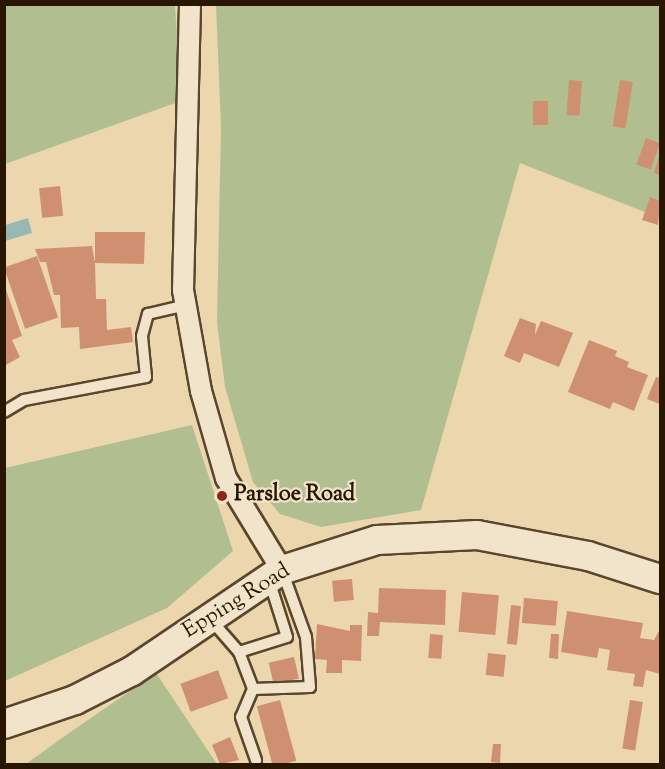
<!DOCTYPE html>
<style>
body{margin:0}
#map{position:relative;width:665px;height:769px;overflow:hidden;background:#ebd6ae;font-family:"Sorts Mill Goudy",serif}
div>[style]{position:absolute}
.green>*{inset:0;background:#b1bf90}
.water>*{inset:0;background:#99b8b1}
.building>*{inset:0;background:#cf9072;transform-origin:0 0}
.roads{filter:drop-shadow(2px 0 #59462c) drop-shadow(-2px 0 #59462c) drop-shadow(0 2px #59462c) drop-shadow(0 -2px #59462c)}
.lane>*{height:10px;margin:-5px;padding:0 5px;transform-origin:5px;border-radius:5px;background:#f2e4ca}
.street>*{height:20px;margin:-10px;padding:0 10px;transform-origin:10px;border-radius:10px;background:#f2e4ca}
.secondary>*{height:28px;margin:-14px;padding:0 14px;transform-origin:14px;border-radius:14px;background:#f2e4ca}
.dots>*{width:16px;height:16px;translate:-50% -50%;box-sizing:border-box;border:3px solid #f2e4ca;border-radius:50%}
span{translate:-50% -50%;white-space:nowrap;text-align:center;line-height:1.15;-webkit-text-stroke:4.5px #f2e4ca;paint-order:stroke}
.poi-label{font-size:22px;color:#281600;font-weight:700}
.left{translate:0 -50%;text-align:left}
.street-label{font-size:22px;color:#281600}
.frame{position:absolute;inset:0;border:6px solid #281600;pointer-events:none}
</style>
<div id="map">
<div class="green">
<i style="clip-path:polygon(5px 5px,175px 5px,181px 101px,5px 164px)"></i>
<i style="clip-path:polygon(216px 5px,660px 5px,660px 218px,520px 163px,421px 510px,321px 527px,280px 514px,253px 482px,225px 387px,217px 322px,221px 127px)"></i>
<i style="clip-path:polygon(192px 425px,233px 551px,167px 608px,5px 681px,5px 468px)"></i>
<i style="clip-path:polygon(156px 673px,217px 764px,26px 764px,62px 738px)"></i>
</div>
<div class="water">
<i style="clip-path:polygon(28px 218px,32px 233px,5px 241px,5px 225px)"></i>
</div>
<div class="building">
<i style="left:569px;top:80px;width:13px;height:35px;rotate:4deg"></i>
<i style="left:620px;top:80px;width:13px;height:47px;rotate:9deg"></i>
<i style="left:533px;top:101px;width:15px;height:24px"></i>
<i style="left:646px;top:138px;width:15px;height:28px;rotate:20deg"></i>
<i style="clip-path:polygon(660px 154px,660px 176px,654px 173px)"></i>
<i style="left:60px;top:186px;width:30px;height:21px;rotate:84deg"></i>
<i style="clip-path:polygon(650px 197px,660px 201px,658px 225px,642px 220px)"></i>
<i style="clip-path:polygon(95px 232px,145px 232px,144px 264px,95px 263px,96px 299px,106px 299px,107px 330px,131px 327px,133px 342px,80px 349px,79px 327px,61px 328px,60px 295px,54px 295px,46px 262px,40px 262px,35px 249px,92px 246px,95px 263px)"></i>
<i style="left:37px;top:256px;width:65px;height:35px;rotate:71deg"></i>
<i style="clip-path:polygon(5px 287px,22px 336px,12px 340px,20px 357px,4px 366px)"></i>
<i style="clip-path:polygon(520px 318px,536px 324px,535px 335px,541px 321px,573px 333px,559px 367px,524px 353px,520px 363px,504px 356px)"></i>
<i style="clip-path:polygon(589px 340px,617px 351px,615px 356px,629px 362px,627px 367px,648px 375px,634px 411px,613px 402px,610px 409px,568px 392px)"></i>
<i style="clip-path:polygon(656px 377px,660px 378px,660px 404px,647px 399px)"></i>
<i style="left:352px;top:579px;width:21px;height:20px;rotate:85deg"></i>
<i style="clip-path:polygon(379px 588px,446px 590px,445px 625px,380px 622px,379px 636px,367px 636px,368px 612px,378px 613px)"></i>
<i style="left:462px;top:592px;width:37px;height:40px;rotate:5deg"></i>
<i style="left:524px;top:598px;width:34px;height:25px;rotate:5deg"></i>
<i style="left:511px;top:605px;width:10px;height:39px;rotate:6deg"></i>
<i style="clip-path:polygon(567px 611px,643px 623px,640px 638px,654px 640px,660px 629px,660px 674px,646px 670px,643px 687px,633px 686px,635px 674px,607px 670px,610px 650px,599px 648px,597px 658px,561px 652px)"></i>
<i style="clip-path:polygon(317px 624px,350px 631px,350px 625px,362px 625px,361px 661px,342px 660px,342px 673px,326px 673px,327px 660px,315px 659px)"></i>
<i style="left:430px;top:634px;width:13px;height:24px;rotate:4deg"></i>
<i style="clip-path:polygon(551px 634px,559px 634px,558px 659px,549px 658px)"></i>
<i style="left:488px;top:653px;width:18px;height:22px;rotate:6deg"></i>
<i style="left:294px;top:657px;width:22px;height:26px;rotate:77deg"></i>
<i style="left:218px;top:670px;width:30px;height:40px;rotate:70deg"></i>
<i style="left:280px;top:700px;width:63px;height:24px;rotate:75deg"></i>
<i style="left:630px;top:700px;width:13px;height:49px;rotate:9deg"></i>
<i style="clip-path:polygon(230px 737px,239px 760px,220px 764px,212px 745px)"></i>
<i style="clip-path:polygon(493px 744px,501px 744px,500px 763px,491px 762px)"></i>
</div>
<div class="roads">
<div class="lane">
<i style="left:4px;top:412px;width:23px;rotate:-31deg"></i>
<i style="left:24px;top:400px;width:124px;rotate:-10.7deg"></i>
<i style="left:146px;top:377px;width:41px;rotate:-95.6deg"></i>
<i style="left:142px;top:336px;width:23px;rotate:-75deg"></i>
<i style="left:148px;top:314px;width:39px;rotate:-13deg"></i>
<i style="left:211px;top:620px;width:43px;rotate:48.8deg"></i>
<i style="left:239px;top:652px;width:40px;rotate:69deg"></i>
<i style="left:253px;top:689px;width:57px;rotate:-2deg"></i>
<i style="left:310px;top:687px;width:50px;rotate:-94.6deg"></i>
<i style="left:306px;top:637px;width:68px;rotate:-109.8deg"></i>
<i style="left:239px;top:652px;width:50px;rotate:-17.4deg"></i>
<i style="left:287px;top:637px;width:60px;rotate:-107.5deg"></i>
<i style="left:253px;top:689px;width:30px;rotate:113deg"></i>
<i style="left:241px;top:717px;width:46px;rotate:70.8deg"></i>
</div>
<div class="street">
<i style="left:190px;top:4px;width:286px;rotate:91.4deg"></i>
<i style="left:183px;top:290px;width:103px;rotate:79.9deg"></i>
<i style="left:201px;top:391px;width:91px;rotate:74deg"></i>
<i style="left:226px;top:478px;width:108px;rotate:58.7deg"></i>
</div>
<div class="secondary">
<i style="left:4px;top:724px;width:75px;rotate:-18.7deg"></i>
<i style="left:75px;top:700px;width:64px;rotate:-27deg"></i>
<i style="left:132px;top:671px;width:181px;rotate:-34deg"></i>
<i style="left:282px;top:570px;width:100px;rotate:-17.5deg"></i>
<i style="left:377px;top:540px;width:100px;rotate:-2.9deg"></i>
<i style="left:477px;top:535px;width:113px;rotate:10.7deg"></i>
<i style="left:588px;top:556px;width:76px;rotate:17.7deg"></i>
</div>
</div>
<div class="dots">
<i style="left:222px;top:496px;background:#8f2418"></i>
</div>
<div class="poi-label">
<span class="left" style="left:234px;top:496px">Parsloe Road</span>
</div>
<div class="street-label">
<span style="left:237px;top:602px;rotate:-32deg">Epping Road</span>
</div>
<div class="frame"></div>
</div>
